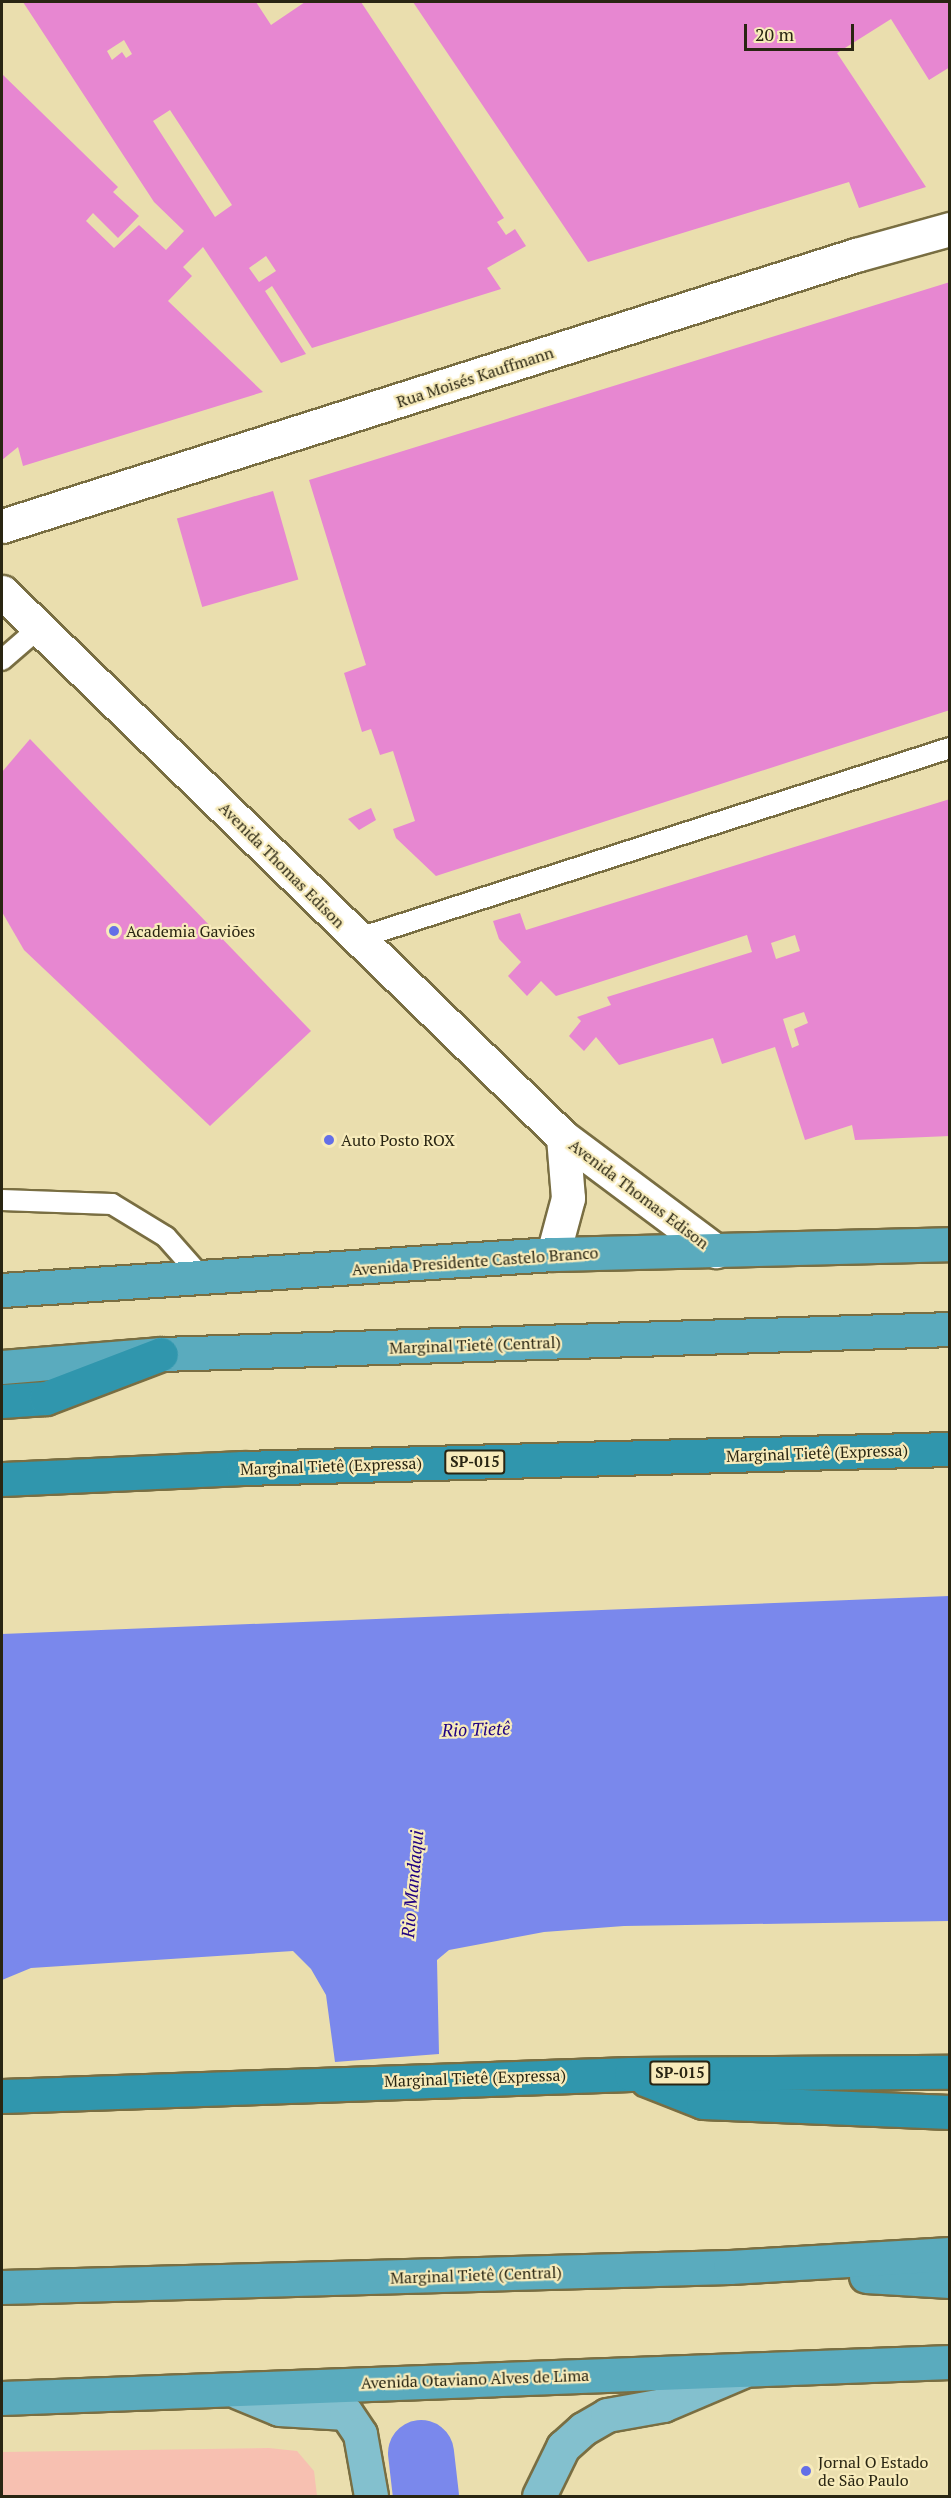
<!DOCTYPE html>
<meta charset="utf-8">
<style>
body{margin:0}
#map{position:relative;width:951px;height:2498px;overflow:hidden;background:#eadeae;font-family:"PT Serif",serif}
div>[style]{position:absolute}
.green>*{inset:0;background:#f7c0b1}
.water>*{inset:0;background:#7a88ec}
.river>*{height:66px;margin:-33px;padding:0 33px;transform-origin:33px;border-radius:33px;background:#7a88ec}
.building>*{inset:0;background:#e787d1;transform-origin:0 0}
.roads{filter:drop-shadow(2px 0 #796e42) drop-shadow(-2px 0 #796e42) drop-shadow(0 2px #796e42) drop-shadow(0 -2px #796e42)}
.service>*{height:20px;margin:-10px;padding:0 10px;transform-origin:10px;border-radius:10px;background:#fff}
.minor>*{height:33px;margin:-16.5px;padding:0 16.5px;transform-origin:16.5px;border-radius:16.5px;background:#fff}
.tertiary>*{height:33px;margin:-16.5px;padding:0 16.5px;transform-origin:16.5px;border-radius:16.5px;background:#fff}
.primary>*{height:33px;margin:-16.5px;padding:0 16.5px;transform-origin:16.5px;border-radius:16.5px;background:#83c0ce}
.trunk>*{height:33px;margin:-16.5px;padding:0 16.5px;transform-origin:16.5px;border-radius:16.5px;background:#5aabbe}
.motorway>*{height:33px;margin:-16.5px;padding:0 16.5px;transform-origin:16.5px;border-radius:16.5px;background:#3096ad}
.dots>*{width:16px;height:16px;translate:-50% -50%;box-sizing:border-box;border:3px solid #f7ebbb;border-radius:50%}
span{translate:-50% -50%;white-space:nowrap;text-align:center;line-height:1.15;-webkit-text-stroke:4.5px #f7ebbb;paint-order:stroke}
.shield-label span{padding:2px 4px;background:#f7ebbb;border:2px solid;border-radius:4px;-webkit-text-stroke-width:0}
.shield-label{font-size:15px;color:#292512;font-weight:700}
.street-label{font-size:16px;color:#292512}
.poi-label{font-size:16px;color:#292512}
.left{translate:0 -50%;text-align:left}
.water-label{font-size:18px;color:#1f0181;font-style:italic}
.frame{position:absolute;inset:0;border:3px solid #292512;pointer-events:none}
.scale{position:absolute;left:744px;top:24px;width:110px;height:27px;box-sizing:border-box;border:3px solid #292512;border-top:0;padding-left:8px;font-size:18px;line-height:21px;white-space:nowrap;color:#292512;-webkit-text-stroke:4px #f7ebbb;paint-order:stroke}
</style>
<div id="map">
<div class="green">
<i style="clip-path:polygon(269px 2448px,297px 2451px,314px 2471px,317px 2496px,2px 2496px,2px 2452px)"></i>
</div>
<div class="water">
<i style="clip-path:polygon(949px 1596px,949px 1921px,624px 1926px,544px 1932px,449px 1950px,437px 1960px,439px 2054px,335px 2062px,326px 1995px,311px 1969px,293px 1951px,31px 1968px,2px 1980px,2px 1634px)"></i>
</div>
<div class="river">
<i style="left:421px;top:2453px;width:43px;rotate:83.4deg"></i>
</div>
<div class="building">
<i style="clip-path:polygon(evenodd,23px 2px,256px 2px,271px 25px,305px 2px,361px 2px,504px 218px,497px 222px,506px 235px,515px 229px,526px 246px,487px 268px,501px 289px,312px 348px,272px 286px,265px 291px,306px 354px,281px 363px,203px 247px,183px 267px,192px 276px,168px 301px,263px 392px,23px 466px,18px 447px,2px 460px,2px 74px,118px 187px,113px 192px,139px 216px,118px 238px,93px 213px,86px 221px,114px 248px,139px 225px,166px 250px,184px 231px,154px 202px,23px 2px,124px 40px,132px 54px,126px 58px,122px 52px,112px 60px,107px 51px,124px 40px,23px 2px,170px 110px,232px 205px,215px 217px,153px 121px,170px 110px,23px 2px,266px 256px,276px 271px,259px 282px,249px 268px,266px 256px)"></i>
<i style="clip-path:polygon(413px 2px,950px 2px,950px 67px,929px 80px,891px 19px,837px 53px,926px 187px,859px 208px,849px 182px,588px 262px)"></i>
<i style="clip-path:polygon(950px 282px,950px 710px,436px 876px,396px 838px,393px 829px,415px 821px,393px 751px,380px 755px,371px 729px,362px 732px,344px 673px,366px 665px,309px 480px)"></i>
<i style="left:273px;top:491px;width:92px;height:100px;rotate:74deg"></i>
<i style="clip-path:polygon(30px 739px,311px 1031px,210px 1126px,24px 950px,2px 912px,2px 772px)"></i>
<i style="clip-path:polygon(evenodd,950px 799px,950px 1136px,855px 1140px,852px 1125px,805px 1140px,775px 1047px,722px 1064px,713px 1038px,619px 1065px,596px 1037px,584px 1051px,569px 1036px,581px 1021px,577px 1017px,611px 1005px,607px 997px,752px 952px,747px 935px,556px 996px,541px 981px,527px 996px,508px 976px,521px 962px,499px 939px,493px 921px,520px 913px,526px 930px,950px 799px,795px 935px,800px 951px,776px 959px,771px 943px,795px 935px,950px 799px,804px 1012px,808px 1023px,794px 1029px,799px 1045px,792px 1048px,783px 1019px,804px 1012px)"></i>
<i style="clip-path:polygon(371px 808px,376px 820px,359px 830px,348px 819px)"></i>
</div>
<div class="roads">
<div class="service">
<i style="left:2px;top:660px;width:49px;rotate:-40.9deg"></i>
<i style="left:356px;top:939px;width:624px;rotate:-17.83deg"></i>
<i style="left:2px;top:1200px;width:110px;rotate:2.1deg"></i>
<i style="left:112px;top:1204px;width:63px;rotate:31.4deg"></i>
<i style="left:166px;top:1237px;width:57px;rotate:48.5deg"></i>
</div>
<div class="minor">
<i style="left:2px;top:526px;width:896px;rotate:-17.61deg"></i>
<i style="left:856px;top:255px;width:98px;rotate:-15.5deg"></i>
</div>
<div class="tertiary">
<i style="left:2px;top:592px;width:782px;rotate:44.17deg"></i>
<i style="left:563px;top:1137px;width:191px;rotate:36.7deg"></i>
<i style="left:553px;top:1254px;width:58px;rotate:-75deg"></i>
<i style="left:568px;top:1198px;width:61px;rotate:-94.7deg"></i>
</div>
<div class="primary">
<i style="left:238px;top:2392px;width:44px;rotate:22.5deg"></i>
<i style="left:279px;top:2409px;width:67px;rotate:3.4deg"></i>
<i style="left:346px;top:2413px;width:25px;rotate:56deg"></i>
<i style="left:360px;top:2434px;width:63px;rotate:79.9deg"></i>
<i style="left:539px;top:2496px;width:55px;rotate:-63.9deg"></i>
<i style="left:563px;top:2447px;width:27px;rotate:-42deg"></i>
<i style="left:583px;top:2429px;width:28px;rotate:-30deg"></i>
<i style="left:607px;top:2415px;width:57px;rotate:-10.1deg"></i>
<i style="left:663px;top:2405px;width:85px;rotate:-22.9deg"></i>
</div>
<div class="trunk">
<i style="left:2px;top:1290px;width:552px;rotate:-3.74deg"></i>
<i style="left:553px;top:1254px;width:397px;rotate:-1.4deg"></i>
<i style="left:2px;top:1367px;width:160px;rotate:-4.7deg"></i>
<i style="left:161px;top:1354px;width:789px;rotate:-1.81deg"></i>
<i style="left:866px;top:2276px;width:84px;rotate:3.4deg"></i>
<i style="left:2px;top:2287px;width:728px;rotate:-1.57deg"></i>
<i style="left:730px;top:2267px;width:220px;rotate:-3.4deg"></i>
<i style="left:2px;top:2398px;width:949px;rotate:-2.17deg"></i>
</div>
<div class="motorway">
<i style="left:2px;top:1401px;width:44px;rotate:-3.9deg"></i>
<i style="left:46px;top:1398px;width:123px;rotate:-20.9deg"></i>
<i style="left:2px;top:1479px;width:241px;rotate:-2.6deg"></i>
<i style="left:243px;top:1468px;width:707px;rotate:-1.54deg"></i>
<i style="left:647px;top:2080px;width:60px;rotate:21.4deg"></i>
<i style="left:703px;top:2102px;width:247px;rotate:2.3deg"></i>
<i style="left:2px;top:2096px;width:629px;rotate:-2deg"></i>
<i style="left:631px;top:2074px;width:319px;rotate:-0.4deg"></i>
</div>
</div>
<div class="dots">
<i style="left:114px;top:931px;background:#646fe7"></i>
<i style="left:329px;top:1140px;background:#646fe7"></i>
<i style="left:806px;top:2471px;background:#646fe7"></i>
</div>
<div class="shield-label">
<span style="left:475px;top:1462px">SP-015</span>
<span style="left:680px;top:2073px">SP-015</span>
</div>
<div class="street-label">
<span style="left:475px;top:377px;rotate:-18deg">Rua Moisés Kauffmann</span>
<span style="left:282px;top:865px;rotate:45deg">Avenida Thomas Edison</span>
<span style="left:639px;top:1194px;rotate:37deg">Avenida Thomas Edison</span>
<span style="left:475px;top:1261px;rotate:-4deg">Avenida Presidente Castelo Branco</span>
<span style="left:475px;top:1345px;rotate:-2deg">Marginal Tietê (Central)</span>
<span style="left:817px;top:1453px;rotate:-2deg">Marginal Tietê (Expressa)</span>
<span style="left:331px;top:1466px;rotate:-2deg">Marginal Tietê (Expressa)</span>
<span style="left:475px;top:2078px;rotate:-2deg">Marginal Tietê (Expressa)</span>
<span style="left:476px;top:2275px;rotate:-2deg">Marginal Tietê (Central)</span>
<span style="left:475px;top:2379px;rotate:-2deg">Avenida Otaviano Alves de Lima</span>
</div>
<div class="poi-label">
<span class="left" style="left:126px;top:931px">Academia Gaviões</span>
<span class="left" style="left:341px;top:1140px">Auto Posto ROX</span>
<span class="left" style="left:818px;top:2471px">Jornal O Estado<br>de São Paulo</span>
</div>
<div class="water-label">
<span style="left:476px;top:1729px;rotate:-2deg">Rio Tietê</span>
<span style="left:412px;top:1884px;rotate:-85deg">Rio Mandaqui</span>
</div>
<div class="frame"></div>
<div class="scale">20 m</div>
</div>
